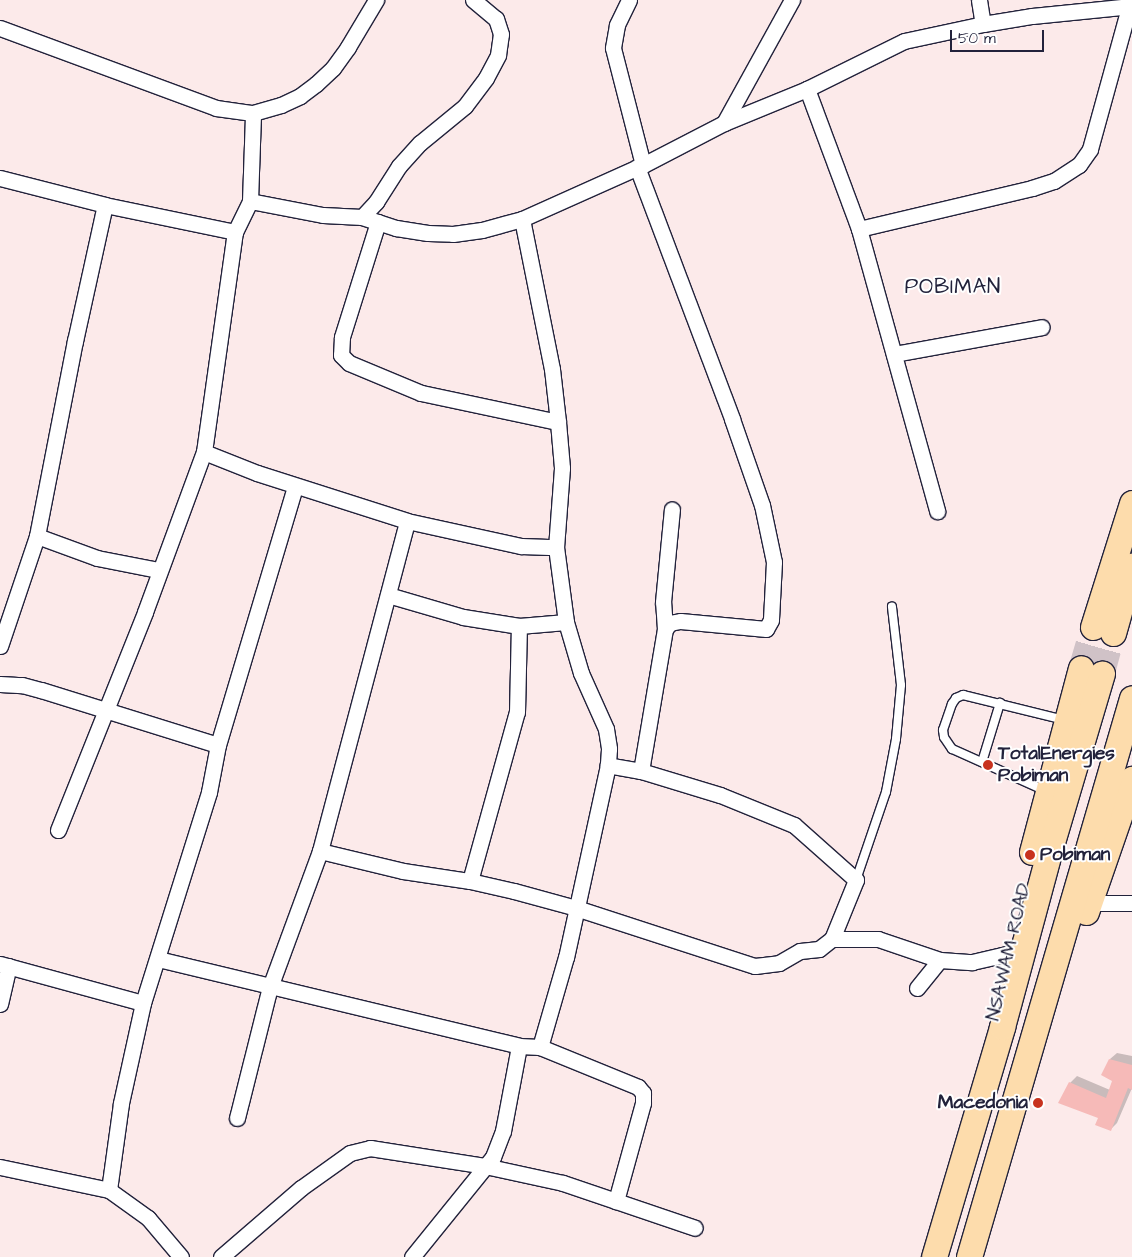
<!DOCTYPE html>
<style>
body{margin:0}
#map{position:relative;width:1132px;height:1257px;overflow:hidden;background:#fceaea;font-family:"Architects Daughter",sans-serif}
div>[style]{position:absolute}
.shadow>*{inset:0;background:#0003}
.building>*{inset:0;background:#f6bab8}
.trunk-tunnel>*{height:25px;margin-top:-12.5px;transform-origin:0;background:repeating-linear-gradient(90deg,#d0c2c7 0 25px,transparent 0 37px)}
.roads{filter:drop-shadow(1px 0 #22223b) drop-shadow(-1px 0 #22223b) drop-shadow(0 1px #22223b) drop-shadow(0 -1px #22223b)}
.service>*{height:8px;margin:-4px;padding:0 4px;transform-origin:4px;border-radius:4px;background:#fff}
.minor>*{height:15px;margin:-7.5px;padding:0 7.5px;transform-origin:7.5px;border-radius:7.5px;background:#fff}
.trunk>*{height:25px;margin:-12.5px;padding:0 12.5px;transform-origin:12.5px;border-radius:12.5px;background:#fddcac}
.dots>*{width:14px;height:14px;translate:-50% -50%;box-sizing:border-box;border:2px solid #fff;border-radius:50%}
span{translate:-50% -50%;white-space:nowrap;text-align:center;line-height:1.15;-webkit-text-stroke:4px #fff;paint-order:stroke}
.poi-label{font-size:19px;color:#22223b;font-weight:700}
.left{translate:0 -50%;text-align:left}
.right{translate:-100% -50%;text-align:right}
.street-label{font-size:19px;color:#22223b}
.quarter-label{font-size:21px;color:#22223b;letter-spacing:1px}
.scale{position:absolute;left:950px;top:30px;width:94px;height:22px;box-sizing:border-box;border:2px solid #22223b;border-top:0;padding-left:6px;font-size:15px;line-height:18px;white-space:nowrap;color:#22223b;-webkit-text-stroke:4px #fff;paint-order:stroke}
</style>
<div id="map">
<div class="shadow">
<i style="clip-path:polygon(1117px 1053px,1132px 1056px,1132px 1088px,1117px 1123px,1110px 1130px,1070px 1083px,1077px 1076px,1110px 1090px,1114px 1080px,1110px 1059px)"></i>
</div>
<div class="building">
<i style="clip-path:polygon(1109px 1059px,1132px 1065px,1132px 1090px,1128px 1088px,1111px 1131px,1095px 1125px,1098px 1118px,1058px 1103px,1069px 1082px,1106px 1098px,1112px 1081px,1101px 1075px)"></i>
</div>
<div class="trunk-tunnel">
<i style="left:1081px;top:668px;width:43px;rotate:-73.7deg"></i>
<i style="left:1102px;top:674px;width:42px;rotate:-75deg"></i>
</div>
<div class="roads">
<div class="service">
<i style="left:982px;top:762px;width:62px;rotate:-73deg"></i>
<i style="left:1046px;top:791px;width:103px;rotate:-155.9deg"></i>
<i style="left:952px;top:749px;width:14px;rotate:-124deg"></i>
<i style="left:944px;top:737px;width:7px;rotate:-98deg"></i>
<i style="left:943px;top:730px;width:28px;rotate:-71deg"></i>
<i style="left:952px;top:704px;width:7px;rotate:-56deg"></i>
<i style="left:956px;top:698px;width:8px;rotate:-23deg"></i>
<i style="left:963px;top:695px;width:104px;rotate:13.9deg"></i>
<i style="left:856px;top:880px;width:93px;rotate:-71.2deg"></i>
<i style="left:886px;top:792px;width:54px;rotate:-79.3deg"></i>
<i style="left:896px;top:739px;width:54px;rotate:-84.7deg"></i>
<i style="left:901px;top:685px;width:79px;rotate:-96.6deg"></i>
</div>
<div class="minor">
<i style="left:629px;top:0;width:28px;rotate:116deg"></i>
<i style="left:617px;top:25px;width:23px;rotate:100deg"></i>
<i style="left:613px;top:48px;width:121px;rotate:75.6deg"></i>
<i style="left:979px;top:0;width:24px;rotate:81deg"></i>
<i style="left:0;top:28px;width:230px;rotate:20.3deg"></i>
<i style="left:216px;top:108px;width:37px;rotate:8deg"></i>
<i style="left:253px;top:113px;width:29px;rotate:-16deg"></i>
<i style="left:281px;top:105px;width:21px;rotate:-25deg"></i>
<i style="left:300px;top:96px;width:20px;rotate:-37deg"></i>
<i style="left:316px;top:84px;width:23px;rotate:-43deg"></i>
<i style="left:333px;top:68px;width:26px;rotate:-54deg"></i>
<i style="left:348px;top:47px;width:55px;rotate:-59.2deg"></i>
<i style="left:807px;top:89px;width:149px;rotate:69.6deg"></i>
<i style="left:859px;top:229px;width:293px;rotate:74.5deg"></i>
<i style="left:724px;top:123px;width:141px;rotate:-61.1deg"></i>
<i style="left:637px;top:167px;width:269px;rotate:69.3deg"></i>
<i style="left:732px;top:419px;width:91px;rotate:70.8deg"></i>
<i style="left:762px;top:505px;width:58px;rotate:78.1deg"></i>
<i style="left:774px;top:562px;width:58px;rotate:93deg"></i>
<i style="left:771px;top:620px;width:10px;rotate:119deg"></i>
<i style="left:766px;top:629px;width:86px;rotate:-174.7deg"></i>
<i style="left:680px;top:621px;width:10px;rotate:169deg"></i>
<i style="left:670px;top:623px;width:8px;rotate:130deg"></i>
<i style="left:665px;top:629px;width:144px;rotate:99.6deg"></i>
<i style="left:0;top:178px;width:108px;rotate:14.4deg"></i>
<i style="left:105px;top:205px;width:133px;rotate:11.7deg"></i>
<i style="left:250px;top:201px;width:74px;rotate:10.9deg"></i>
<i style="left:323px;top:215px;width:39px;rotate:3deg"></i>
<i style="left:362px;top:217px;width:36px;rotate:18deg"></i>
<i style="left:396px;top:228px;width:32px;rotate:9deg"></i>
<i style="left:428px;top:233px;width:25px;rotate:2deg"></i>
<i style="left:453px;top:234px;width:29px;rotate:-8deg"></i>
<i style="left:482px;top:230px;width:41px;rotate:-15.4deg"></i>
<i style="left:522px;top:219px;width:133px;rotate:-24.1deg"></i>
<i style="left:643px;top:165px;width:91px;rotate:-27.4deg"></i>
<i style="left:724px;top:123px;width:90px;rotate:-22.3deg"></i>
<i style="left:807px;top:89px;width:108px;rotate:-26.3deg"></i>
<i style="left:904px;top:41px;width:81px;rotate:-12.1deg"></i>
<i style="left:983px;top:24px;width:50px;rotate:-9.3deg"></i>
<i style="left:1032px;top:16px;width:100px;rotate:-5.7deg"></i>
<i style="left:362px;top:217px;width:21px;rotate:-47deg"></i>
<i style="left:376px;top:202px;width:43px;rotate:-57.4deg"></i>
<i style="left:399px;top:166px;width:31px;rotate:-48deg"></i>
<i style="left:420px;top:143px;width:58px;rotate:-39.4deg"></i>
<i style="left:465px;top:106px;width:35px;rotate:-53deg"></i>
<i style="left:486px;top:78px;width:26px;rotate:-62deg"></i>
<i style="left:498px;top:55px;width:21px;rotate:-82deg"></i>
<i style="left:501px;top:34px;width:16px;rotate:-108deg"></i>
<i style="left:496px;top:19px;width:30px;rotate:-140deg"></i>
<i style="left:522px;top:219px;width:153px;rotate:78.7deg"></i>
<i style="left:552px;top:369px;width:53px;rotate:83.5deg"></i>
<i style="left:558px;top:422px;width:46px;rotate:85deg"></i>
<i style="left:562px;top:468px;width:79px;rotate:94.3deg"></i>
<i style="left:556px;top:547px;width:76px;rotate:82.4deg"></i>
<i style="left:566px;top:622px;width:53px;rotate:73.6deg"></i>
<i style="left:581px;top:673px;width:61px;rotate:65.9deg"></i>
<i style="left:606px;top:729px;width:20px;rotate:81deg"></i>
<i style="left:609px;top:749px;width:16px;rotate:94deg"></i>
<i style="left:608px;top:765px;width:197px;rotate:102.3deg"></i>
<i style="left:566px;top:957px;width:94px;rotate:106.1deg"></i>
<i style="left:378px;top:222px;width:121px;rotate:107.4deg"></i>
<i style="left:342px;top:337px;width:18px;rotate:93deg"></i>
<i style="left:341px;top:355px;width:11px;rotate:45deg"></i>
<i style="left:349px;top:363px;width:78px;rotate:22.6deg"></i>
<i style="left:421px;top:393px;width:140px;rotate:12deg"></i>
<i style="left:859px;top:229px;width:178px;rotate:-13.3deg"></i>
<i style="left:1032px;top:188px;width:23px;rotate:-18deg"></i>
<i style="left:1054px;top:181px;width:30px;rotate:-33deg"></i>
<i style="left:1079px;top:165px;width:19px;rotate:-55deg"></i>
<i style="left:1090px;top:149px;width:147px;rotate:-74.6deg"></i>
<i style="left:894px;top:354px;width:150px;rotate:-10.3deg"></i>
<i style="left:204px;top:452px;width:57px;rotate:21.6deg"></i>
<i style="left:257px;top:473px;width:157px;rotate:17.7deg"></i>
<i style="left:407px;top:521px;width:117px;rotate:12.4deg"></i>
<i style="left:521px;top:546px;width:35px;rotate:2deg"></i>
<i style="left:37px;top:536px;width:64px;rotate:20.1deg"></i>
<i style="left:97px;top:558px;width:63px;rotate:11deg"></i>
<i style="left:388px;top:595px;width:78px;rotate:16.3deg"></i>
<i style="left:463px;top:617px;width:57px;rotate:9.1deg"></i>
<i style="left:519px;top:626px;width:47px;rotate:-4.9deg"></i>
<i style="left:665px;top:629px;width:27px;rotate:-94deg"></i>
<i style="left:663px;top:602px;width:93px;rotate:-84.5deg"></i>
<i style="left:0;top:646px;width:116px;rotate:-71.4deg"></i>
<i style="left:37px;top:536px;width:199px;rotate:-79deg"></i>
<i style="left:75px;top:341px;width:139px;rotate:-77.6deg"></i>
<i style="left:0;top:684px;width:22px;rotate:3deg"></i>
<i style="left:22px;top:685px;width:20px;rotate:15deg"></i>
<i style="left:41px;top:690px;width:185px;rotate:17.3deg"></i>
<i style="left:218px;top:745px;width:270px;rotate:-73.4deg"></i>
<i style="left:58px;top:830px;width:235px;rotate:-68.2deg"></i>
<i style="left:145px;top:612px;width:171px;rotate:-69.8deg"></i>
<i style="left:204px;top:452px;width:222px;rotate:-82deg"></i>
<i style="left:235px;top:232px;width:34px;rotate:-64deg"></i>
<i style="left:250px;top:201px;width:88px;rotate:-88deg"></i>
<i style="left:320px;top:851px;width:85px;rotate:13.5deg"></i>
<i style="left:403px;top:871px;width:68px;rotate:8.5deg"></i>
<i style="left:470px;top:881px;width:45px;rotate:12.8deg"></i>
<i style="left:514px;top:891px;width:64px;rotate:15.3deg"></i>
<i style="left:576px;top:908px;width:188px;rotate:18deg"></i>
<i style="left:755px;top:966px;width:24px;rotate:-7deg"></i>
<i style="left:779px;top:963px;width:24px;rotate:-30deg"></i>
<i style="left:800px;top:951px;width:19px;rotate:-6deg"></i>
<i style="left:819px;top:949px;width:16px;rotate:-38deg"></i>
<i style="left:832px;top:939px;width:64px;rotate:-67.9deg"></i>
<i style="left:856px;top:880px;width:83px;rotate:-138.4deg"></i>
<i style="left:794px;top:825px;width:80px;rotate:-157.9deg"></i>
<i style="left:720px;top:795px;width:83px;rotate:-163.1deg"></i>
<i style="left:641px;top:771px;width:34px;rotate:-170deg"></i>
<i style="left:470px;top:881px;width:175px;rotate:-74.5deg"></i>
<i style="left:517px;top:712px;width:86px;rotate:-88.7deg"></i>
<i style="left:1088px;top:903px;width:44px"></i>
<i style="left:832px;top:939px;width:46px"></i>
<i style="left:878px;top:939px;width:65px;rotate:18.7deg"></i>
<i style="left:940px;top:960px;width:32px;rotate:4deg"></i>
<i style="left:972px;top:962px;width:35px;rotate:-13deg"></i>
<i style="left:158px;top:959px;width:371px;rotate:13.5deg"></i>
<i style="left:519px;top:1046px;width:21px;rotate:3deg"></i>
<i style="left:540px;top:1047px;width:106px;rotate:22.2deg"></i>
<i style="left:638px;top:1087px;width:8px;rotate:50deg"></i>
<i style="left:643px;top:1093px;width:10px;rotate:90deg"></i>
<i style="left:643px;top:1103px;width:102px;rotate:105.4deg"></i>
<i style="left:0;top:964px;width:148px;rotate:15.3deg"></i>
<i style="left:917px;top:988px;width:36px;rotate:-51deg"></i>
<i style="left:0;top:1004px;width:39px;rotate:-77deg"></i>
<i style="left:237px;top:1118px;width:135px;rotate:-75.9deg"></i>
<i style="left:270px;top:987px;width:145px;rotate:-69.8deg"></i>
<i style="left:320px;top:851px;width:341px;rotate:-75.2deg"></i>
<i style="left:0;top:1167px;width:111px;rotate:11.9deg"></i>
<i style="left:109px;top:1190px;width:48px;rotate:35.7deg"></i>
<i style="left:148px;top:1218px;width:51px;rotate:49.8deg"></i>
<i style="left:109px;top:1190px;width:88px;rotate:-82.1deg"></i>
<i style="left:121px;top:1103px;width:102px;rotate:-77.6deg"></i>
<i style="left:143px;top:1003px;width:221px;rotate:-72.6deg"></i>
<i style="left:209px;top:792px;width:48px;rotate:-79.2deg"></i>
<i style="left:221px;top:1257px;width:106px;rotate:-40.8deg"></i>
<i style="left:301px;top:1188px;width:60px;rotate:-35.5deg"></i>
<i style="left:350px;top:1153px;width:21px;rotate:-14deg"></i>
<i style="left:370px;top:1148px;width:116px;rotate:8.9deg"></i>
<i style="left:485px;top:1166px;width:80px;rotate:12.3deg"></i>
<i style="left:563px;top:1183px;width:139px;rotate:18.8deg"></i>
<i style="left:412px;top:1257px;width:129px;rotate:-51deg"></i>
<i style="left:493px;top:1157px;width:28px;rotate:-69deg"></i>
<i style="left:503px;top:1131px;width:86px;rotate:-79.3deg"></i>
</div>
<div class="trunk">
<i style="left:1093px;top:627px;width:130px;rotate:-72.5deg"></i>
<i style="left:1113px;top:633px;width:70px;rotate:-74.2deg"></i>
<i style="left:1032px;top:852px;width:190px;rotate:-75.1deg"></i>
<i style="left:1086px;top:912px;width:141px;rotate:-70.9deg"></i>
<i style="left:934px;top:1257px;width:240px;rotate:-73.5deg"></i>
<i style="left:1002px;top:1027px;width:184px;rotate:-74.9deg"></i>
<i style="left:1050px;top:849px;width:183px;rotate:-73.5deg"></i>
<i style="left:969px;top:1257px;width:582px;rotate:-73.74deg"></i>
</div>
</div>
<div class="dots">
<i style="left:988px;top:765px;background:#c8321e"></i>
<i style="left:1030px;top:855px;background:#c8321e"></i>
<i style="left:1038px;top:1103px;background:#c8321e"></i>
</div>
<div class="poi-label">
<span class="left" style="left:998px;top:765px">TotalEnergies<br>Pobiman</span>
<span class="left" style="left:1040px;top:855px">Pobiman</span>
<span class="right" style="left:1028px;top:1103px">Macedonia</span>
</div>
<div class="street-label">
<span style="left:1009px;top:952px;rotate:-77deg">NSAWAM ROAD</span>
</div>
<div class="quarter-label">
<span style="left:953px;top:287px">POBIMAN</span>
</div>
<div class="scale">50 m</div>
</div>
